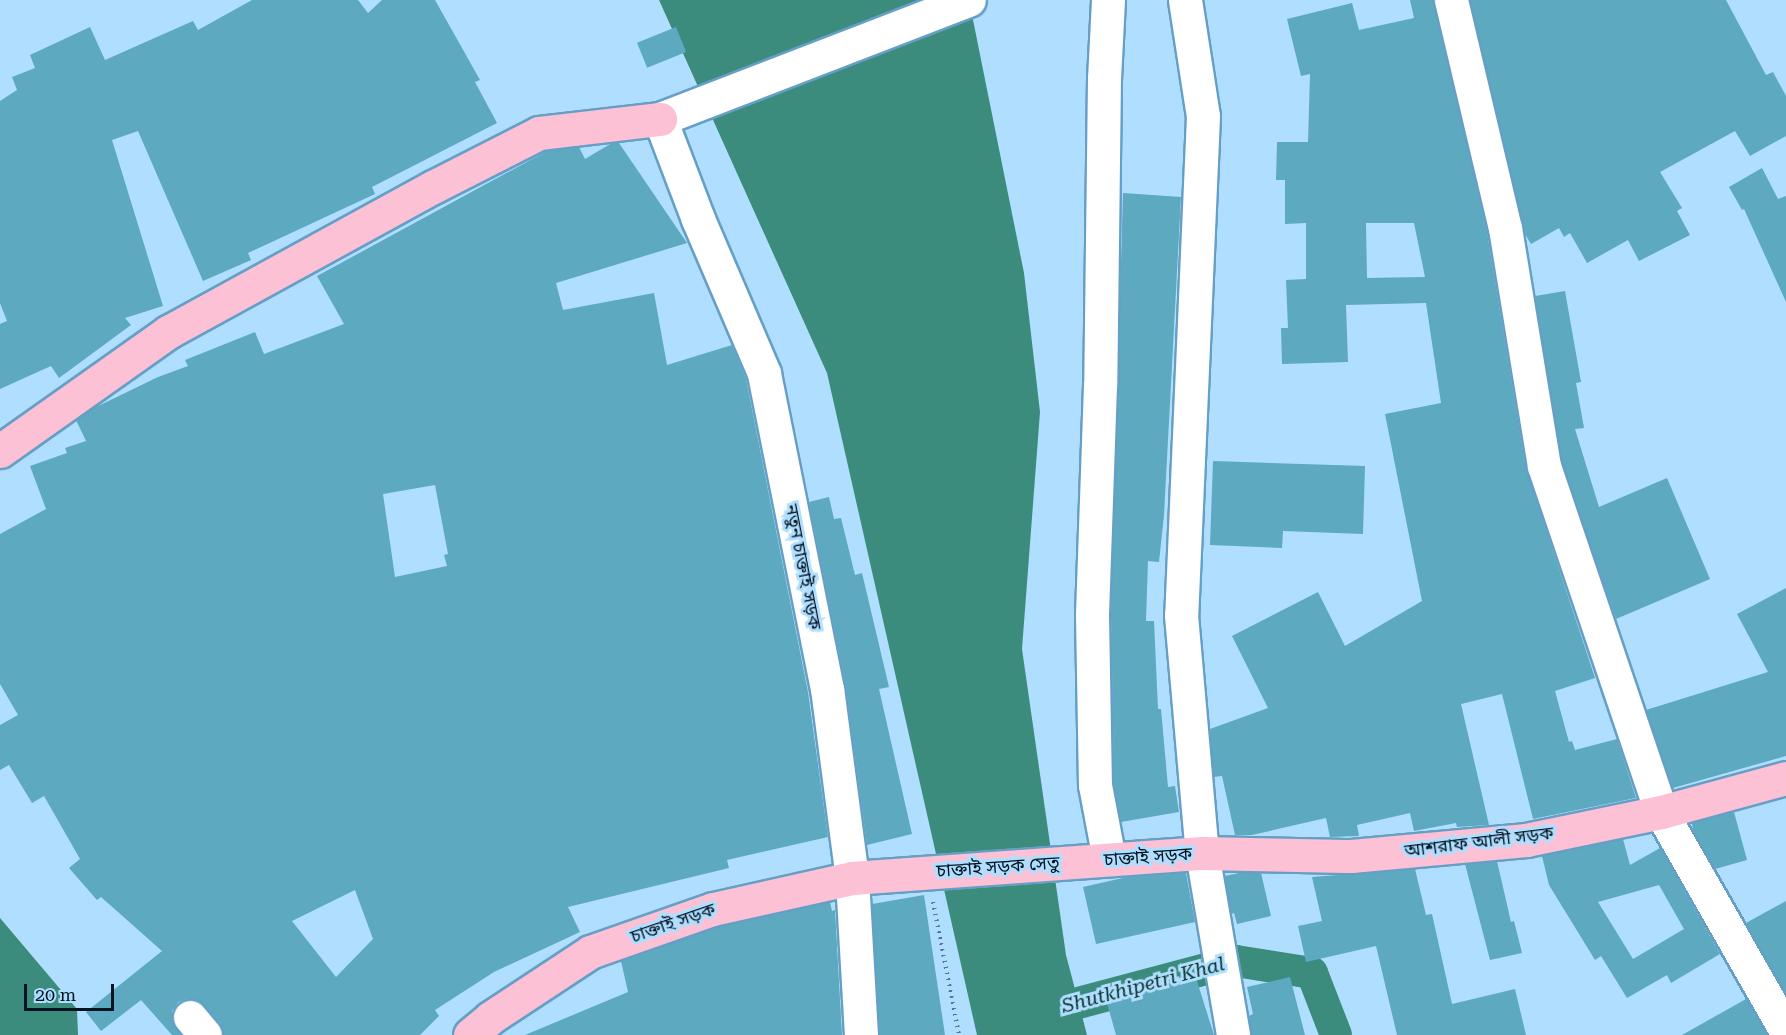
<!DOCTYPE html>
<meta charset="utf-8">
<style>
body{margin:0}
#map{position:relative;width:1786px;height:1035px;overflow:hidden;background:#afdeff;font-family:"Roboto Serif","Noto Sans Bengali",serif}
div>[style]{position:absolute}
.water>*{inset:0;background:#3c8c7d}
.canal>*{height:32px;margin:-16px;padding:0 16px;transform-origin:16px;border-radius:16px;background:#3c8c7d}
.building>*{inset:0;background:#5ca9c0;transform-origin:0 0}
.path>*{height:4px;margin-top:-2px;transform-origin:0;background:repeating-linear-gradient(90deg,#56768e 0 1.5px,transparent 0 6px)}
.roads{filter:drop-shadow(2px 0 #659fc6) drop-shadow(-2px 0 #659fc6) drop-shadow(0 2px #659fc6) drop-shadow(0 -2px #659fc6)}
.minor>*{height:33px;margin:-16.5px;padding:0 16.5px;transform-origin:16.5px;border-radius:16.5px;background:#fff}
.major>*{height:33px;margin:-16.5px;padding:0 16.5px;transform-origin:16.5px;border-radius:16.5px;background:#fdc1d5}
span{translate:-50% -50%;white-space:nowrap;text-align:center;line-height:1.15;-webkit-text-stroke:6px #afdeff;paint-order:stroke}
.street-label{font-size:18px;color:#001321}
.water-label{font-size:20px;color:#0a312a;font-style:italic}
.scale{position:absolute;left:24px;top:984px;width:90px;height:27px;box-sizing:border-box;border:3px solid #001321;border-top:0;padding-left:8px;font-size:18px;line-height:21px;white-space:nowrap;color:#001321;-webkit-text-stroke:4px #afdeff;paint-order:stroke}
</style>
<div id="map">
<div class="water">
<i style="clip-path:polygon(659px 0,969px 0,1024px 273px,1040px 412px,1022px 649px,1066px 955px,1087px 1035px,977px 1035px,827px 373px)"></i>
<i style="clip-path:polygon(0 918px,77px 1009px,78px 1035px,0 1035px)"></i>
</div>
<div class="canal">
<i style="left:1037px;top:1014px;width:206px;rotate:-14.9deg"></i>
<i style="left:1236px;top:961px;width:77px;rotate:9deg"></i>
<i style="left:1312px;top:973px;width:66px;rotate:68.8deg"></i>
</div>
<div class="building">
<i style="clip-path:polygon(252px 0,358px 0,368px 13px,382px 0,435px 0,480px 80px,475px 82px,497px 123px,372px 187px,375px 194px,248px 253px,251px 260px,203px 281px,138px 131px,112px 140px,163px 306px,125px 318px,131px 325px,59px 378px,51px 366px,0 389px,0 324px,7px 321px,0 303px,0 101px,17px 90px,12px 77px,35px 68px,30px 55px,90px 27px,105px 60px,193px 21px,198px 30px)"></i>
<i style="clip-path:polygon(evenodd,1410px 0,1433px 0,1487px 232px,1526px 469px,1595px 678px,1555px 691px,1569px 742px,1572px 741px,1575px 750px,1617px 739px,1636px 798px,1533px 819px,1502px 694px,1461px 704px,1489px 825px,1457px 827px,1456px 823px,1414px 831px,1410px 813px,1357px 825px,1359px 836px,1330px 837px,1326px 818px,1252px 835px,1235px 835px,1222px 776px,1214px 777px,1210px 729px,1268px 708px,1232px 636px,1318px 592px,1345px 646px,1422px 601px,1385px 414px,1441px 403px,1426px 303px,1346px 305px,1348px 362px,1282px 364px,1281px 328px,1288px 328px,1286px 280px,1306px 279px,1306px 223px,1285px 224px,1285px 180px,1276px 180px,1277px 142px,1308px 142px,1310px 74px,1301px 76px,1287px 19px,1352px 3px,1359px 30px,1414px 18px,1410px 0,1366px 223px,1414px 223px,1425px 277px,1367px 278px,1366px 223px)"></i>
<i style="clip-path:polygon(1470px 0,1726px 0,1766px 75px,1773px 72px,1786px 96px,1786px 136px,1750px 156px,1735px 131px,1660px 172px,1682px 208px,1677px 211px,1690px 235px,1639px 261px,1628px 240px,1587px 263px,1570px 233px,1564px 237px,1559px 228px,1531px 244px,1525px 234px)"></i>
<i style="left:676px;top:27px;width:27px;height:42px;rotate:68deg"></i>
<i style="clip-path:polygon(evenodd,612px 143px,619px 143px,687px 243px,556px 283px,563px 310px,654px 293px,667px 365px,732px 345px,746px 379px,808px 692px,828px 837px,727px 860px,729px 868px,568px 907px,580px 932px,494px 972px,435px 1010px,439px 1016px,420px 1035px,223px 1035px,220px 1023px,204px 1005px,197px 1000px,187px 999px,178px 1002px,172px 1011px,172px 1021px,181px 1035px,172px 1035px,141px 1000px,101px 1031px,86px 1012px,162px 951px,101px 897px,97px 900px,69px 868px,80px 859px,44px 796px,32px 803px,9px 765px,0 770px,0 725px,18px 715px,0 684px,0 534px,46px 509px,30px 466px,67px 453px,65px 448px,86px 441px,76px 420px,92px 409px,158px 377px,188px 366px,185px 360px,255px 332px,264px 354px,344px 324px,317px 276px,547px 151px,579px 147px,585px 159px,612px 143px,435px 485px,448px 554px,444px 555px,447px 566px,395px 577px,383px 494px,435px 485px,612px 143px,355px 890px,373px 939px,336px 977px,292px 921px,355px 890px)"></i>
<i style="clip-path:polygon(1762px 168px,1778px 199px,1786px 196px,1786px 302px,1744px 209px,1742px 210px,1729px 187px)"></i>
<i style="clip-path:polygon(1123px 193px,1181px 197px,1164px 515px,1159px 562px,1148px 561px,1146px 621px,1154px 621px,1158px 709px,1161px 709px,1168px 787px,1175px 786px,1179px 812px,1121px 822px,1114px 783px,1111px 615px)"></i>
<i style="clip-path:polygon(1565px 291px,1581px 382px,1576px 383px,1584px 428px,1575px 429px,1599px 507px,1667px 478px,1710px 579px,1616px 619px,1562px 461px,1535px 296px)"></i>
<i style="clip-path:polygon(1213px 461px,1365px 466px,1363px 534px,1283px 531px,1282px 548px,1210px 545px)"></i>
<i style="clip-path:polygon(829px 497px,834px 519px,841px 518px,855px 575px,862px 573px,889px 687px,879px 689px,912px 834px,867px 845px,846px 687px,809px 502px)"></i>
<i style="clip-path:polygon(1786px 588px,1786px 756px,1673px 788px,1646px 710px,1768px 672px,1737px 614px)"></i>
<i style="clip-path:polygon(1734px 812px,1747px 860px,1715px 869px,1693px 830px,1692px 823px)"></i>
<i style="clip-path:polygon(evenodd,1623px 839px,1630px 865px,1660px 848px,1720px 954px,1671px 983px,1667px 975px,1627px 998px,1601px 956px,1595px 960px,1549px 885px,1542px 856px,1623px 839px,1659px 885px,1684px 929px,1633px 959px,1598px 902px,1659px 885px)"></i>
<i style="clip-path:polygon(1497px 861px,1511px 922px,1514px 921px,1522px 953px,1490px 960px,1465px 864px)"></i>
<i style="clip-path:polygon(1415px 869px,1426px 915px,1432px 914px,1452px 1004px,1515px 989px,1526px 1035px,1397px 1035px,1376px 946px,1306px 962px,1298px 926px,1322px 921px,1312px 877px)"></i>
<i style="clip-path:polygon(1186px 873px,1195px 922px,1096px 944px,1083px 887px,1127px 877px)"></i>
<i style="clip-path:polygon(1239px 873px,1261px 873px,1271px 916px,1237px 924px,1234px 913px,1231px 914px,1225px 876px)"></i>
<i style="clip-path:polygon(924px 895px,945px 1035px,880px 1035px,872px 904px)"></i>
<i style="clip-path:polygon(1786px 901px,1786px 993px,1746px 923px)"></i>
<i style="clip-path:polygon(830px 902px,832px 911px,835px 910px,842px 1035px,525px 1035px,628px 992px,621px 961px,718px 927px)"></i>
<i style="clip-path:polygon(1290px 977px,1305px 1035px,1251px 1035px,1249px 1016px,1253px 1014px,1247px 987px)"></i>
<i style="clip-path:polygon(1196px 978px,1214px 1035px,1116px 1035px,1107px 1003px)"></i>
<i style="clip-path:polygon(1746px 999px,1767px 1035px,1682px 1035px)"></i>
</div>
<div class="path">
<i style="left:933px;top:902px;width:136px;rotate:78.9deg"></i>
</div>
<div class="roads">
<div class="minor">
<i style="left:1108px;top:0;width:78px;rotate:92.9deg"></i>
<i style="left:1104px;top:78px;width:307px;rotate:90.7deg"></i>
<i style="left:1100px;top:385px;width:230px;rotate:92deg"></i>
<i style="left:1092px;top:615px;width:170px;rotate:89deg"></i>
<i style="left:1095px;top:785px;width:75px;rotate:79.3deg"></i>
<i style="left:1185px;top:0;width:117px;rotate:81.2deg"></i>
<i style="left:1203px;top:116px;width:499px;rotate:92.5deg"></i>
<i style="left:1181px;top:615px;width:239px;rotate:85deg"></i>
<i style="left:1202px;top:853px;width:185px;rotate:80.3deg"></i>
<i style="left:1451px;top:0;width:234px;rotate:76.7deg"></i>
<i style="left:1505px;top:228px;width:241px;rotate:80.7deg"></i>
<i style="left:1544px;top:466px;width:365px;rotate:71.3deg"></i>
<i style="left:1661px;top:812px;width:252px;rotate:60.3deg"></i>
<i style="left:190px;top:1017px;width:23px;rotate:50deg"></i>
<i style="left:861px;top:1035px;width:157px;rotate:-93.3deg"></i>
<i style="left:852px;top:878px;width:191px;rotate:-97.5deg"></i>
<i style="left:827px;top:689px;width:322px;rotate:-101.3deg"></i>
<i style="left:764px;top:373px;width:168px;rotate:-113.2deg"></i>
<i style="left:698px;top:219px;width:107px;rotate:-110.8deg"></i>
<i style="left:660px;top:119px;width:331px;rotate:-21.1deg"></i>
</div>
<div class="major">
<i style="left:0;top:451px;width:206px;rotate:-35.3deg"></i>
<i style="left:168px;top:332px;width:302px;rotate:-28.7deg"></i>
<i style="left:433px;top:187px;width:119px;rotate:-27deg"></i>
<i style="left:539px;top:133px;width:122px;rotate:-6.6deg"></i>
<i style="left:470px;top:1035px;width:26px;rotate:-40deg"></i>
<i style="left:490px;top:1018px;width:120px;rotate:-33.4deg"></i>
<i style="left:590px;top:952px;width:130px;rotate:-19.3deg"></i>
<i style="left:713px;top:909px;width:142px;rotate:-12.6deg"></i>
<i style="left:852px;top:878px;width:351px;rotate:-4.1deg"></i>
<i style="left:1202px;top:853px;width:149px;rotate:1.2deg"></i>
<i style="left:1351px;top:856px;width:176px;rotate:-5.2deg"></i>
<i style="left:1526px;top:840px;width:138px;rotate:-11.7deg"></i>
<i style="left:1661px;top:812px;width:130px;rotate:-15.2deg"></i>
</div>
</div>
<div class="street-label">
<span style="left:803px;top:567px;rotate:79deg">নতুন চাক্তাই সড়ক</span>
<span style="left:1479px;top:842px;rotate:-7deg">আশরাফ আলী সড়ক</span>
<span style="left:1148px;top:857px;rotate:-4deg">চাক্তাই সড়ক</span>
<span style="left:998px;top:867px;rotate:-4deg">চাক্তাই সড়ক সেতু</span>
<span style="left:673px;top:923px;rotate:-19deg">চাক্তাই সড়ক</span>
</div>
<div class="water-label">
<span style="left:1143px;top:985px;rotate:-15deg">Shutkhipetri Khal</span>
</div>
<div class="scale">20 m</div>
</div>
